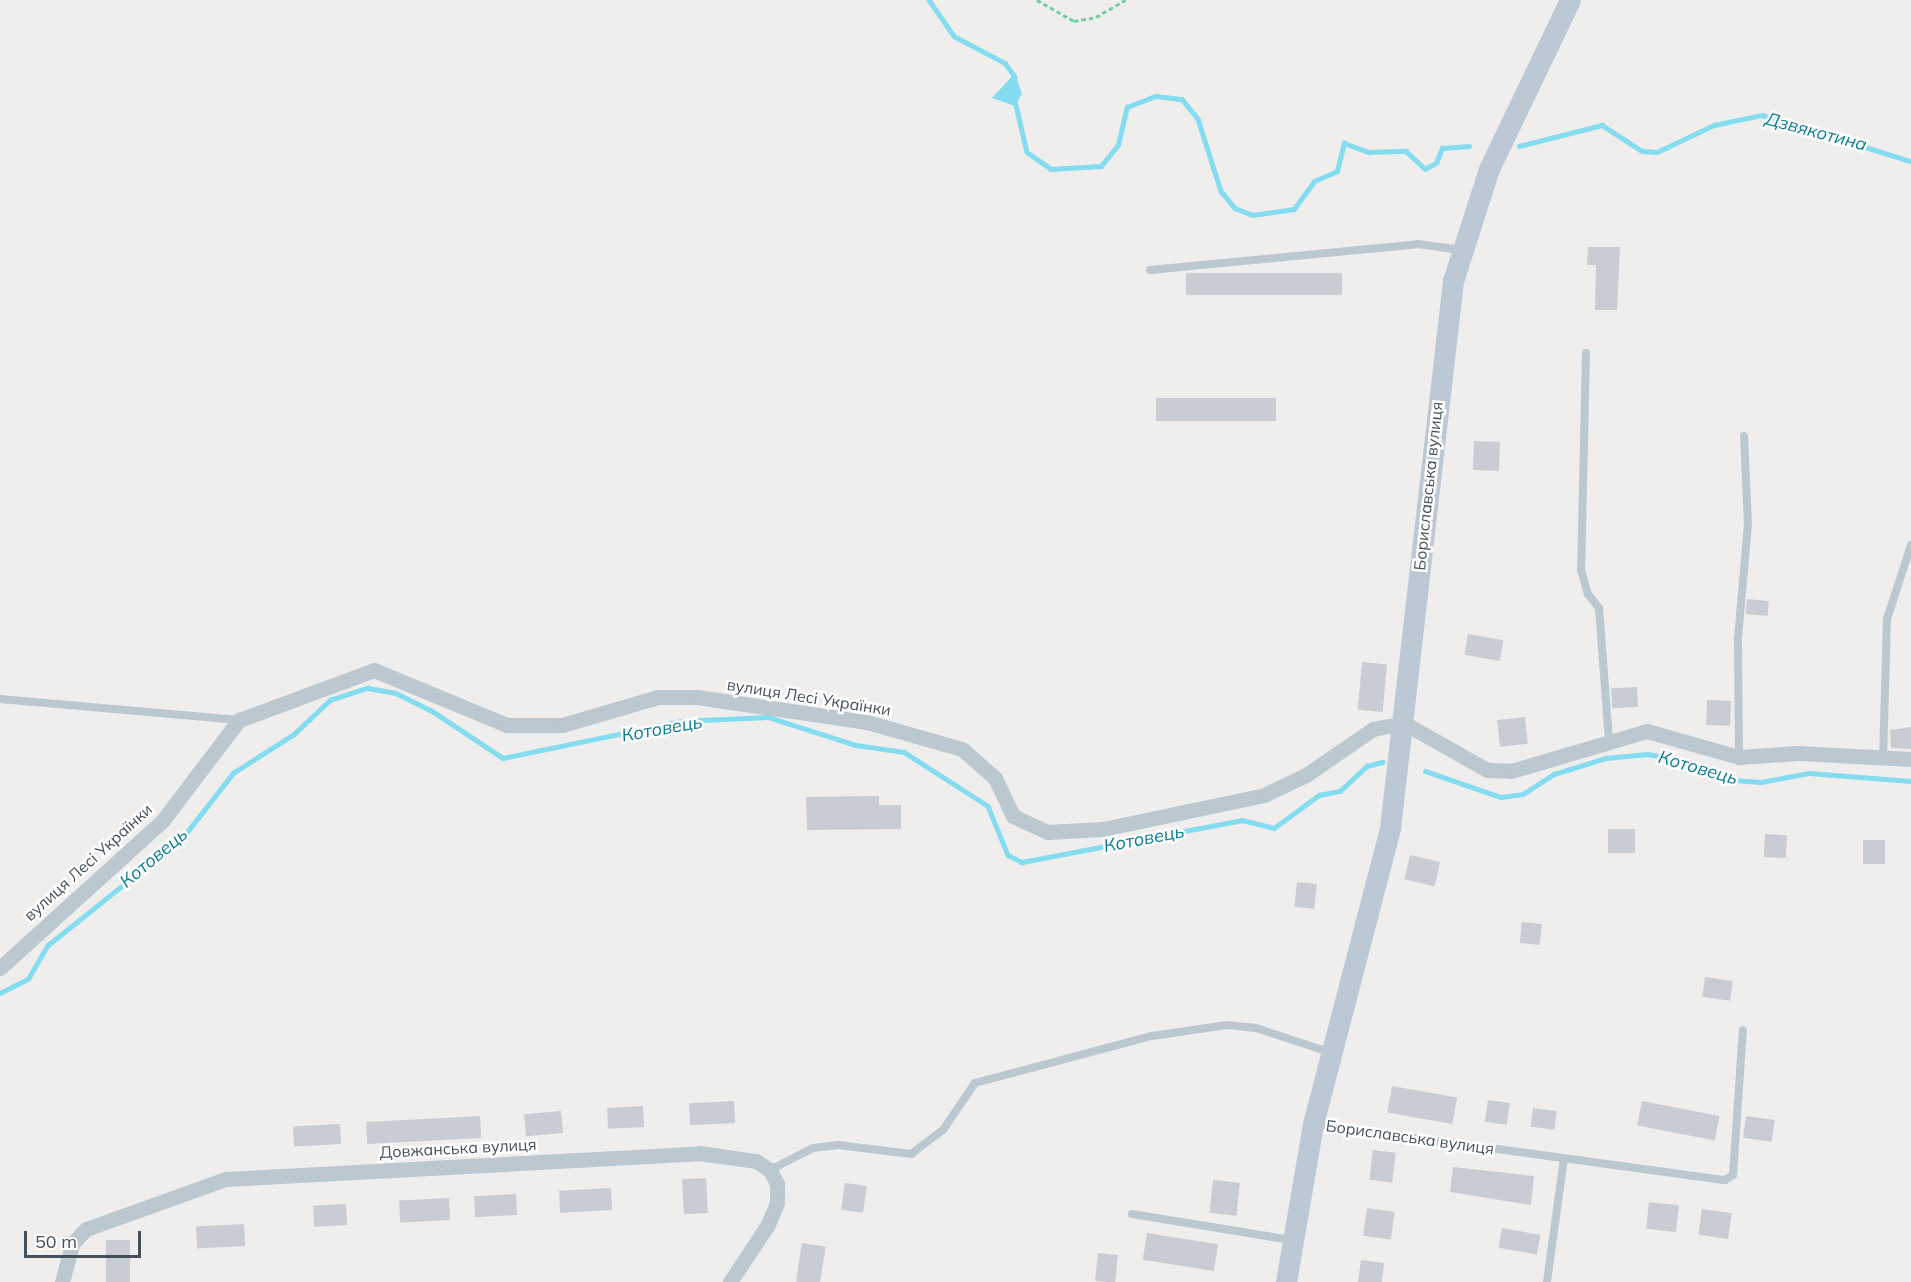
<!DOCTYPE html>
<meta charset="utf-8">
<style>
body{margin:0}
#map{position:relative;width:1911px;height:1282px;overflow:hidden;background:#f0eded;font-family:Mulish,sans-serif}
div>[style]{position:absolute}
.water>*{inset:0;background:#83dcef}
.stream>*{height:4.5px;margin:-2.25px;padding:0 2.25px;transform-origin:2.25px;border-radius:2.25px;background:#83dcef}
.building>*{inset:0;background:#c9ccd2;transform-origin:0 0}
.path>*{height:3px;margin-top:-1.5px;transform-origin:0;background:repeating-linear-gradient(90deg,#6fd09d 0 4.5px,transparent 0 7.5px)}
.lane>*{height:8px;margin:-4px;padding:0 4px;transform-origin:4px;border-radius:4px;background:#bcc8d0}
.street>*{height:15px;margin:-7.5px;padding:0 7.5px;transform-origin:7.5px;border-radius:7.5px;background:#bcc8d0}
.secondary>*{height:21px;margin:-10.5px;padding:0 10.5px;transform-origin:10.5px;border-radius:10.5px;background:#bcc9d5}
span{translate:-50% -50%;white-space:nowrap;text-align:center;line-height:1.15;-webkit-text-stroke:5px #fff;paint-order:stroke}
.street-label{font-size:16px;color:#44515b}
.water-label{font-size:18px;color:#087c96;font-style:italic}
.scale{position:absolute;left:24px;top:1231px;width:117px;height:27px;box-sizing:border-box;border:3px solid #44515b;border-top:0;padding-left:8px;font-size:18px;line-height:21px;white-space:nowrap;color:#44515b;-webkit-text-stroke:4px #fff;paint-order:stroke}
</style>
<div id="map">
<div class="water">
<i style="clip-path:polygon(1015px 73px,1022px 94px,1015px 106px,992px 98px)"></i>
</div>
<div class="stream">
<i style="left:929px;top:0;width:44px;rotate:55.2deg"></i>
<i style="left:954px;top:36px;width:58px;rotate:27.9deg"></i>
<i style="left:1005px;top:63px;width:17px;rotate:54deg"></i>
<i style="left:1015px;top:101px;width:52px;rotate:76.8deg"></i>
<i style="left:1027px;top:152px;width:29px;rotate:35deg"></i>
<i style="left:1051px;top:169px;width:50px;rotate:-3.4deg"></i>
<i style="left:1101px;top:166px;width:27px;rotate:-51deg"></i>
<i style="left:1118px;top:145px;width:39px;rotate:-77deg"></i>
<i style="left:1127px;top:107px;width:31px;rotate:-21deg"></i>
<i style="left:1156px;top:96px;width:26px;rotate:7deg"></i>
<i style="left:1182px;top:99px;width:26px;rotate:51deg"></i>
<i style="left:1198px;top:119px;width:76px;rotate:72.3deg"></i>
<i style="left:1221px;top:191px;width:22px;rotate:51deg"></i>
<i style="left:1235px;top:208px;width:18px;rotate:22deg"></i>
<i style="left:1252px;top:215px;width:42px;rotate:-8.1deg"></i>
<i style="left:1294px;top:209px;width:34px;rotate:-54deg"></i>
<i style="left:1314px;top:181px;width:25px;rotate:-23deg"></i>
<i style="left:1337px;top:171px;width:29px;rotate:-76deg"></i>
<i style="left:1344px;top:143px;width:27px;rotate:20deg"></i>
<i style="left:1369px;top:152px;width:37px;rotate:-2deg"></i>
<i style="left:1406px;top:151px;width:26px;rotate:43deg"></i>
<i style="left:1425px;top:169px;width:13px;rotate:-29deg"></i>
<i style="left:1436px;top:163px;width:16px;rotate:-68deg"></i>
<i style="left:1442px;top:148px;width:27px;rotate:-4deg"></i>
<i style="left:1519px;top:146px;width:86px;rotate:-14.2deg"></i>
<i style="left:1602px;top:125px;width:48px;rotate:33deg"></i>
<i style="left:1642px;top:151px;width:15px;rotate:4deg"></i>
<i style="left:1657px;top:152px;width:63px;rotate:-25.3deg"></i>
<i style="left:1714px;top:125px;width:49px;rotate:-11.8deg"></i>
<i style="left:1762px;top:115px;width:156px;rotate:17.2deg"></i>
<i style="left:1425px;top:771px;width:80px;rotate:18.9deg"></i>
<i style="left:1501px;top:797px;width:22px;rotate:-8deg"></i>
<i style="left:1523px;top:794px;width:37px;rotate:-33deg"></i>
<i style="left:1554px;top:774px;width:54px;rotate:-17.1deg"></i>
<i style="left:1606px;top:758px;width:41px;rotate:-5.6deg"></i>
<i style="left:1647px;top:754px;width:36px;rotate:9deg"></i>
<i style="left:1683px;top:760px;width:53px;rotate:22.2deg"></i>
<i style="left:1732px;top:780px;width:29px;rotate:4deg"></i>
<i style="left:1761px;top:782px;width:49px;rotate:-10.6deg"></i>
<i style="left:1809px;top:773px;width:102px;rotate:4.5deg"></i>
<i style="left:0;top:993px;width:31px;rotate:-27deg"></i>
<i style="left:28px;top:979px;width:39px;rotate:-60deg"></i>
<i style="left:48px;top:945px;width:174px;rotate:-38.7deg"></i>
<i style="left:184px;top:836px;width:80px;rotate:-52.1deg"></i>
<i style="left:233px;top:773px;width:72px;rotate:-32.6deg"></i>
<i style="left:294px;top:734px;width:50px;rotate:-43.4deg"></i>
<i style="left:330px;top:700px;width:40px;rotate:-18deg"></i>
<i style="left:368px;top:688px;width:28px;rotate:10deg"></i>
<i style="left:396px;top:693px;width:40px;rotate:26.6deg"></i>
<i style="left:432px;top:711px;width:85px;rotate:33.5deg"></i>
<i style="left:503px;top:758px;width:182px;rotate:-11.7deg"></i>
<i style="left:681px;top:721px;width:87px;rotate:-2.6deg"></i>
<i style="left:768px;top:717px;width:92px;rotate:17.7deg"></i>
<i style="left:856px;top:745px;width:49px;rotate:8.3deg"></i>
<i style="left:904px;top:752px;width:100px;rotate:32.7deg"></i>
<i style="left:988px;top:806px;width:53px;rotate:67.8deg"></i>
<i style="left:1008px;top:855px;width:16px;rotate:27deg"></i>
<i style="left:1022px;top:862px;width:224px;rotate:-10.8deg"></i>
<i style="left:1242px;top:820px;width:33px;rotate:14deg"></i>
<i style="left:1274px;top:828px;width:56px;rotate:-36.3deg"></i>
<i style="left:1319px;top:795px;width:21px;rotate:-11deg"></i>
<i style="left:1340px;top:791px;width:37px;rotate:-43deg"></i>
<i style="left:1367px;top:766px;width:16px;rotate:-15deg"></i>
</div>
<div class="building">
<i style="clip-path:polygon(1588px 247px,1620px 247px,1617px 310px,1595px 310px,1596px 265px,1587px 265px)"></i>
<i style="left:1186px;top:273px;width:156px;height:22px"></i>
<i style="left:1156px;top:398px;width:120px;height:23px"></i>
<i style="left:1474px;top:441px;width:26px;height:29px;rotate:2deg"></i>
<i style="left:1747px;top:599px;width:22px;height:15px;rotate:5deg"></i>
<i style="left:1468px;top:634px;width:36px;height:21px;rotate:10deg"></i>
<i style="left:1362px;top:662px;width:25px;height:48px;rotate:5deg"></i>
<i style="left:1637px;top:687px;width:20px;height:26px;rotate:87deg"></i>
<i style="left:1707px;top:700px;width:24px;height:25px;rotate:2deg"></i>
<i style="left:1525px;top:717px;width:27px;height:28px;rotate:84deg"></i>
<i style="clip-path:polygon(1911px 727px,1911px 749px,1891px 748px,1890px 730px)"></i>
<i style="clip-path:polygon(879px 796px,879px 805px,901px 805px,901px 829px,807px 830px,806px 797px)"></i>
<i style="left:1608px;top:829px;width:27px;height:24px"></i>
<i style="left:1765px;top:834px;width:22px;height:23px;rotate:3deg"></i>
<i style="left:1863px;top:840px;width:22px;height:24px"></i>
<i style="left:1410px;top:855px;width:31px;height:25px;rotate:13deg"></i>
<i style="left:1297px;top:882px;width:20px;height:25px;rotate:6deg"></i>
<i style="left:1522px;top:922px;width:20px;height:21px;rotate:6deg"></i>
<i style="left:1705px;top:977px;width:28px;height:20px;rotate:8deg"></i>
<i style="left:1392px;top:1086px;width:66px;height:27px;rotate:10deg"></i>
<i style="left:1488px;top:1100px;width:22px;height:22px;rotate:8deg"></i>
<i style="left:734px;top:1101px;width:22px;height:45px;rotate:87deg"></i>
<i style="left:1642px;top:1101px;width:79px;height:25px;rotate:11deg"></i>
<i style="left:643px;top:1106px;width:21px;height:36px;rotate:87deg"></i>
<i style="left:1533px;top:1108px;width:24px;height:19px;rotate:7deg"></i>
<i style="left:561px;top:1111px;width:22px;height:37px;rotate:85deg"></i>
<i style="left:480px;top:1116px;width:22px;height:114px;rotate:87deg"></i>
<i style="left:1746px;top:1116px;width:29px;height:22px;rotate:8deg"></i>
<i style="left:340px;top:1124px;width:20px;height:47px;rotate:87deg"></i>
<i style="left:1373px;top:1150px;width:23px;height:30px;rotate:7deg"></i>
<i style="clip-path:polygon(1453px 1167px,1534px 1176px,1531px 1205px,1450px 1192px)"></i>
<i style="left:706px;top:1178px;width:35px;height:24px;rotate:87deg"></i>
<i style="left:1213px;top:1180px;width:27px;height:33px;rotate:6deg"></i>
<i style="left:845px;top:1183px;width:22px;height:27px;rotate:8deg"></i>
<i style="left:611px;top:1188px;width:22px;height:52px;rotate:87deg"></i>
<i style="left:516px;top:1194px;width:21px;height:42px;rotate:87deg"></i>
<i style="left:449px;top:1198px;width:22px;height:50px;rotate:87deg"></i>
<i style="left:1649px;top:1202px;width:30px;height:27px;rotate:6deg"></i>
<i style="left:346px;top:1204px;width:21px;height:33px;rotate:87deg"></i>
<i style="left:1367px;top:1208px;width:28px;height:28px;rotate:8deg"></i>
<i style="left:1702px;top:1209px;width:30px;height:26px;rotate:8deg"></i>
<i style="left:244px;top:1224px;width:22px;height:48px;rotate:87deg"></i>
<i style="left:1502px;top:1228px;width:39px;height:20px;rotate:10deg"></i>
<i style="left:1147px;top:1233px;width:72px;height:27px;rotate:9deg"></i>
<i style="left:106px;top:1240px;width:24px;height:42px"></i>
<i style="left:802px;top:1243px;width:24px;height:39px;rotate:9deg"></i>
<i style="left:1098px;top:1253px;width:20px;height:28px;rotate:6deg"></i>
<i style="clip-path:polygon(1361px 1260px,1384px 1263px,1382px 1282px,1358px 1282px)"></i>
</div>
<div class="path">
<i style="left:1037px;top:0;width:43px;rotate:29.6deg"></i>
<i style="left:1074px;top:21px;width:22px;rotate:-10deg"></i>
<i style="left:1096px;top:17px;width:34px;rotate:-30deg"></i>
</div>
<div class="lane">
<i style="left:1150px;top:270px;width:269px;rotate:-5.5deg"></i>
<i style="left:1418px;top:244px;width:44px;rotate:7.8deg"></i>
<i style="left:1586px;top:353px;width:217px;rotate:91.3deg"></i>
<i style="left:1581px;top:570px;width:25px;rotate:74deg"></i>
<i style="left:1588px;top:594px;width:18px;rotate:52deg"></i>
<i style="left:1599px;top:608px;width:132px;rotate:85.7deg"></i>
<i style="left:0;top:699px;width:240px;rotate:5deg"></i>
<i style="left:1739px;top:757px;width:119px;rotate:-90.5deg"></i>
<i style="left:1738px;top:638px;width:114px;rotate:-85deg"></i>
<i style="left:1748px;top:524px;width:88px;rotate:-92.6deg"></i>
<i style="left:1883px;top:760px;width:141px;rotate:-88.4deg"></i>
<i style="left:1887px;top:619px;width:78px;rotate:-72deg"></i>
<i style="left:1315px;top:1124px;width:414px;rotate:7.8deg"></i>
<i style="left:1725px;top:1180px;width:9px;rotate:-32deg"></i>
<i style="left:1733px;top:1175px;width:145px;rotate:-86.1deg"></i>
<i style="left:770px;top:1170px;width:48px;rotate:-27.1deg"></i>
<i style="left:813px;top:1148px;width:25px;rotate:-7deg"></i>
<i style="left:838px;top:1145px;width:74px;rotate:7deg"></i>
<i style="left:911px;top:1154px;width:40px;rotate:-37deg"></i>
<i style="left:943px;top:1130px;width:57px;rotate:-55.8deg"></i>
<i style="left:975px;top:1083px;width:183px;rotate:-14.9deg"></i>
<i style="left:1152px;top:1036px;width:76px;rotate:-8.3deg"></i>
<i style="left:1227px;top:1025px;width:29px;rotate:6deg"></i>
<i style="left:1256px;top:1028px;width:77px;rotate:18.2deg"></i>
<i style="left:1132px;top:1214px;width:161px;rotate:9.3deg"></i>
<i style="left:1547px;top:1282px;width:125px;rotate:-82.2deg"></i>
</div>
<div class="street">
<i style="left:0;top:968px;width:220px;rotate:-42.2deg"></i>
<i style="left:163px;top:820px;width:126px;rotate:-52.8deg"></i>
<i style="left:239px;top:720px;width:144px;rotate:-20.3deg"></i>
<i style="left:374px;top:670px;width:144px;rotate:22.5deg"></i>
<i style="left:507px;top:725px;width:55px"></i>
<i style="left:562px;top:725px;width:100px;rotate:-16.3deg"></i>
<i style="left:658px;top:697px;width:39px"></i>
<i style="left:697px;top:697px;width:172px;rotate:8.4deg"></i>
<i style="left:867px;top:722px;width:99px;rotate:15.9deg"></i>
<i style="left:962px;top:749px;width:44px;rotate:41.3deg"></i>
<i style="left:995px;top:778px;width:42px;rotate:64.7deg"></i>
<i style="left:1013px;top:816px;width:38px;rotate:25deg"></i>
<i style="left:1047px;top:832px;width:56px;rotate:-3.1deg"></i>
<i style="left:1103px;top:829px;width:165px;rotate:-11.9deg"></i>
<i style="left:1264px;top:795px;width:47px;rotate:-25.5deg"></i>
<i style="left:1306px;top:775px;width:81px;rotate:-34.5deg"></i>
<i style="left:1373px;top:729px;width:32px;rotate:-11deg"></i>
<i style="left:1404px;top:723px;width:95px;rotate:29.5deg"></i>
<i style="left:1487px;top:770px;width:24px;rotate:2deg"></i>
<i style="left:1511px;top:771px;width:142px;rotate:-16.4deg"></i>
<i style="left:1647px;top:731px;width:96px;rotate:15.8deg"></i>
<i style="left:1739px;top:757px;width:59px;rotate:-3.9deg"></i>
<i style="left:1798px;top:753px;width:113px;rotate:3deg"></i>
<i style="left:62px;top:1282px;width:39px;rotate:-75deg"></i>
<i style="left:72px;top:1244px;width:21px;rotate:-47deg"></i>
<i style="left:86px;top:1229px;width:149px;rotate:-19.7deg"></i>
<i style="left:226px;top:1179px;width:474px;rotate:-3.1deg"></i>
<i style="left:699px;top:1153px;width:58px;rotate:8deg"></i>
<i style="left:756px;top:1161px;width:17px;rotate:33deg"></i>
<i style="left:770px;top:1170px;width:16px;rotate:63deg"></i>
<i style="left:777px;top:1184px;width:19px;rotate:90deg"></i>
<i style="left:777px;top:1203px;width:25px;rotate:113deg"></i>
<i style="left:767px;top:1226px;width:67px;rotate:123.5deg"></i>
</div>
<div class="secondary">
<i style="left:1286px;top:1282px;width:160px;rotate:-80.3deg"></i>
<i style="left:1313px;top:1124px;width:306px;rotate:-75.4deg"></i>
<i style="left:1390px;top:828px;width:551px;rotate:-83.43deg"></i>
<i style="left:1453px;top:281px;width:118px;rotate:-72.2deg"></i>
<i style="left:1489px;top:169px;width:187px;rotate:-64.4deg"></i>
</div>
<div class="street-label">
<span style="left:1428px;top:486px;rotate:-84deg">Бориславська вулиця</span>
<span style="left:809px;top:697px;rotate:9deg">вулиця Лесі Українки</span>
<span style="left:88px;top:862px;rotate:-42deg">вулиця Лесі Українки</span>
<span style="left:1410px;top:1137px;rotate:8deg">Бориславська вулиця</span>
<span style="left:458px;top:1148px;rotate:-3deg">Довжанська вулиця</span>
</div>
<div class="water-label">
<span style="left:1816px;top:132px;rotate:15deg">Дзвякотина</span>
<span style="left:662px;top:729px;rotate:-10deg">Котовець</span>
<span style="left:1698px;top:768px;rotate:16deg">Котовець</span>
<span style="left:1144px;top:839px;rotate:-11deg">Котовець</span>
<span style="left:154px;top:858px;rotate:-40deg">Котовець</span>
</div>
<div class="scale">50 m</div>
</div>
